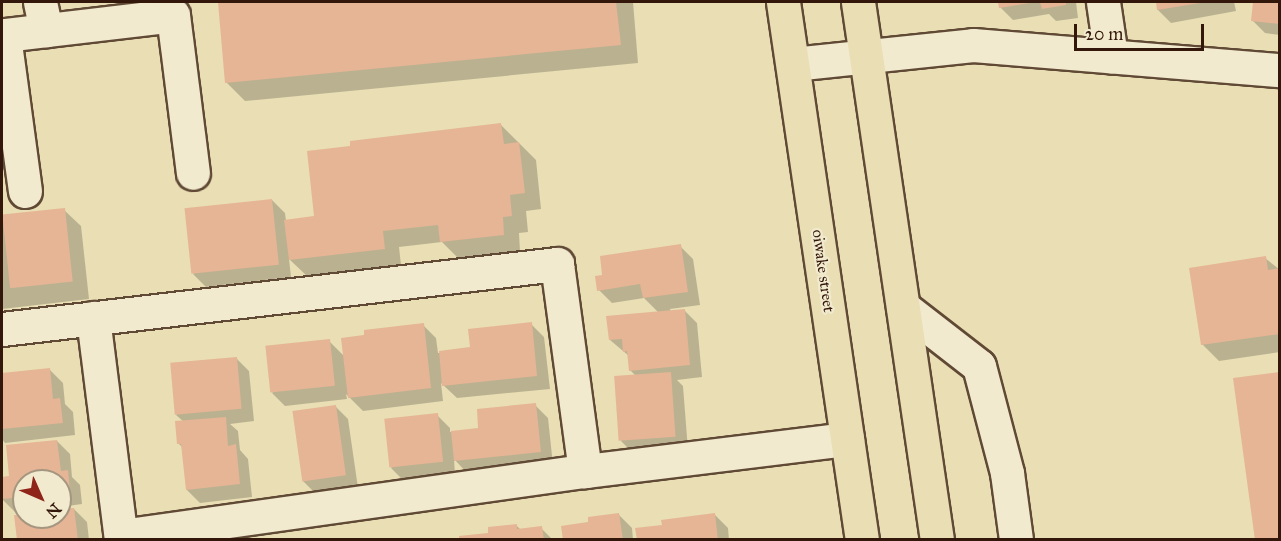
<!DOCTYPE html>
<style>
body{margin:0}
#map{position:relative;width:1281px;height:541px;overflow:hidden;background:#e9deb4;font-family:"IM FELL Great Primer",serif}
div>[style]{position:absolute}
.shadow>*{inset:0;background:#0003}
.building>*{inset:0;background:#e5b595;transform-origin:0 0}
.roads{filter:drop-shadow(2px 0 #604935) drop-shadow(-2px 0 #604935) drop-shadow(0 2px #604935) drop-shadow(0 -2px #604935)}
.minor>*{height:33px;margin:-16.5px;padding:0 16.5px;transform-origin:16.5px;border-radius:16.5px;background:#f1eace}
.major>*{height:33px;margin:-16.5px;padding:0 16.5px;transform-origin:16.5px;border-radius:16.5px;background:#e9deb4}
span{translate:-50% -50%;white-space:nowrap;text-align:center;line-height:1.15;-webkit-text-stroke:4.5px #f1eace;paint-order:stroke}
.street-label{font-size:16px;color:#33170b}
.frame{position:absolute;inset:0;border:3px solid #33170b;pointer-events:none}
.north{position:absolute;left:12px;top:469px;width:60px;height:60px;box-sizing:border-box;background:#f1eace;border:2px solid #a59680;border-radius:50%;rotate:135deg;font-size:16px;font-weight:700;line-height:24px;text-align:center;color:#33170b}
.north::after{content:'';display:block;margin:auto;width:21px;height:27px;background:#8f2418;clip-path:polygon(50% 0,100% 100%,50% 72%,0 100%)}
.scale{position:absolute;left:1074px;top:24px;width:130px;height:27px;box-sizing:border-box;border:3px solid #33170b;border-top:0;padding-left:8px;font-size:18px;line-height:21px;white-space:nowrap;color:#33170b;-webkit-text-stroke:4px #f1eace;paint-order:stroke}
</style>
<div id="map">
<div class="shadow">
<i style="clip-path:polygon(219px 2px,633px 2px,638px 63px,245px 101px,227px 83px)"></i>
<i style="clip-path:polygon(999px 2px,1076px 2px,1078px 18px,1056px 21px,1049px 14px,1013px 20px,1000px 7px)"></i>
<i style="clip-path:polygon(1157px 2px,1234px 2px,1236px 11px,1171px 23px,1158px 10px)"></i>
<i style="clip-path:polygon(1254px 2px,1280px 2px,1280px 35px,1265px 33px,1252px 20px)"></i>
<i style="clip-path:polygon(2px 15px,4px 18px,24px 167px,2px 170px)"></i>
<i style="clip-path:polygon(501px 125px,536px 160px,541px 209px,526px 211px,528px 232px,519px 233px,520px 251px,458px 258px,442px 242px,399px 247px,401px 265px,307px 276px,289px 259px,291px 277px,206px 287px,193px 274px,272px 200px,285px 213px,286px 221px,315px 217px)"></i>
<i style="clip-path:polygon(64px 210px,81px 226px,89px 299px,2px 309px,2px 217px)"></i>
<i style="clip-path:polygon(680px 246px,693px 259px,700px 305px,670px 309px,671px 312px,684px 310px,697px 323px,702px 377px,677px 380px,683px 386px,688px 450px,634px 454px,621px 441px,636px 376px,630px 370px,629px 356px,610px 340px,659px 313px,644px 298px,612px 303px,599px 290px)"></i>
<i style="clip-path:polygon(1265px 258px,1280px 270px,1280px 352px,1219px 361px,1202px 344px)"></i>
<i style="clip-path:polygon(531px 324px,544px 337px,550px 389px,457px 398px,441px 383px,443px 401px,363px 411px,346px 394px,347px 399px,285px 406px,272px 393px,329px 341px,345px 357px,423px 325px,436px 338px,438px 353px,471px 349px)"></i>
<i style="clip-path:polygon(236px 358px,249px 371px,254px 421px,230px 424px,238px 431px,240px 450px,248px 459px,252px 497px,200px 503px,187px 490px,183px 448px,179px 444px,184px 422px,176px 415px)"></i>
<i style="clip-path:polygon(50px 370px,63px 383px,65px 404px,73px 412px,75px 435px,5px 443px,2px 439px,2px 374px)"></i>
<i style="clip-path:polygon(535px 405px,548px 418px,553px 465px,468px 474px,454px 459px,455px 475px,404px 481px,391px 468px,437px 415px,450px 428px,450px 432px,480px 429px)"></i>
<i style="clip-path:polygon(335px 406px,348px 419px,358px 488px,316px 494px,303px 481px)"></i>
<i style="clip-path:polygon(57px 441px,70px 454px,72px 477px,80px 485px,82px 504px,60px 507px,60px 481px,24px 481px,24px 511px,15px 512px,2px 499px,2px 479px,11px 478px)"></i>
<i style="clip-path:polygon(74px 509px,87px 522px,89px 540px,19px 540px,16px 516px,60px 517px,60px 511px)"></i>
<i style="clip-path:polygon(619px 515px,632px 528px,633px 540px,564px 540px,590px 523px)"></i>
<i style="clip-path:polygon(715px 515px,728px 528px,729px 540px,638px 540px,663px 526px)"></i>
<i style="clip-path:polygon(516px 525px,521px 530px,541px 528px,553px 540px,461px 540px,490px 534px)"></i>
</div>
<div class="building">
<i style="clip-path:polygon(218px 2px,616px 2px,621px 45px,225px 83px)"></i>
<i style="clip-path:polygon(998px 2px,1030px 2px,1030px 3px,999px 8px)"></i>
<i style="clip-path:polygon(1040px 2px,1066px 2px,1066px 5px,1042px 9px)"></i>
<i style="clip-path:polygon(1156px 2px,1200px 2px,1200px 3px,1157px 10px)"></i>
<i style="clip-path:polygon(1253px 2px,1280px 2px,1280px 24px,1251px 21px)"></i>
<i style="clip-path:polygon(501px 123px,504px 144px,519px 142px,525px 193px,510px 195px,512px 216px,503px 217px,504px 235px,440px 242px,438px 225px,383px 231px,385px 249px,289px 260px,284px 220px,314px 216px,307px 151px,350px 146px,350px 141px)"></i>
<i style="left:272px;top:199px;width:66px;height:88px;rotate:84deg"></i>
<i style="left:65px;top:208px;width:74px;height:63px;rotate:84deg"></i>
<i style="clip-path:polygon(681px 244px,688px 292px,643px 298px,640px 284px,597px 291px,595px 276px,602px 275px,600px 256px)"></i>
<i style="clip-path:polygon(1266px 256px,1268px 270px,1280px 268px,1280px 334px,1201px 345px,1189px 268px)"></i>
<i style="clip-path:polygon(685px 309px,690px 365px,629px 371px,627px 351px,623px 352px,622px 339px,609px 340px,606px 316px)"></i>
<i style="clip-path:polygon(532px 322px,537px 376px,442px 386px,439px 351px,470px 347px,468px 329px)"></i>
<i style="clip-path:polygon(424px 323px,431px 388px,348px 398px,341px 338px,364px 335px,364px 330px)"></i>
<i style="left:330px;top:339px;width:47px;height:65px;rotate:84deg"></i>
<i style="left:237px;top:357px;width:52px;height:67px;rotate:85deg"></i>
<i style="clip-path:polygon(50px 368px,53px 399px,60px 398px,63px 423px,2px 429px,2px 373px)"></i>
<i style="left:671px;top:372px;width:65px;height:57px;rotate:86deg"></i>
<i style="clip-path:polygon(1280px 372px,1280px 540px,1255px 540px,1233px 378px)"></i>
<i style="clip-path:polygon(536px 403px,541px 452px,454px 461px,451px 431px,478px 428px,477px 409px)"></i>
<i style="left:336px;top:405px;width:71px;height:44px;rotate:82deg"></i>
<i style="left:438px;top:413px;width:49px;height:54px;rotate:84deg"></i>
<i style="clip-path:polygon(226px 417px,228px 446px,236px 444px,240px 484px,186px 490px,181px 444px,177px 444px,175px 421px)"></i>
<i style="clip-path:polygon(57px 440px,61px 471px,68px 470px,70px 492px,60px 493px,60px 481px,24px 481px,24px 497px,2px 499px,2px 477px,9px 476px,6px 445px)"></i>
<i style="clip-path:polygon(74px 508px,78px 540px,17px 540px,14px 515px,60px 517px,60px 509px)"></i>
<i style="clip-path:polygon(619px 513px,623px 540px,563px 540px,561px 526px,588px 522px,588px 517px)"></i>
<i style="clip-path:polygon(715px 513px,718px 540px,637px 540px,635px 528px,662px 525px,661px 520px)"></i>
<i style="clip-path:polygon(517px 524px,517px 529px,542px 526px,544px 540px,459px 540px,459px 536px,488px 533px,488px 527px)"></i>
</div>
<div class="roads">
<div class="minor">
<i style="left:40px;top:2px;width:29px;rotate:78deg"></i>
<i style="left:1103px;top:2px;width:55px;rotate:81.6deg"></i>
<i style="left:793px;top:64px;width:181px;rotate:-6deg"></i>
<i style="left:973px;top:45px;width:308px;rotate:4.7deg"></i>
<i style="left:25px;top:191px;width:157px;rotate:-97.7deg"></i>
<i style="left:4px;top:35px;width:170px;rotate:-6.7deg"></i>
<i style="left:173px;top:15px;width:159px;rotate:82.8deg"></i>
<i style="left:903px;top:307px;width:96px;rotate:37.8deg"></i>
<i style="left:979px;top:366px;width:111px;rotate:75.3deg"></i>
<i style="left:1007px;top:473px;width:68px;rotate:82.3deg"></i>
<i style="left:93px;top:318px;width:224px;rotate:82.8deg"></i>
<i style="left:2px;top:329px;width:559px;rotate:-6.68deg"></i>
<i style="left:557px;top:264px;width:209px;rotate:82.3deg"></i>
<i style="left:121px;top:536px;width:469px;rotate:-8deg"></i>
<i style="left:585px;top:471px;width:264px;rotate:-7deg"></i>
</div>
<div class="major">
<i style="left:783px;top:2px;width:544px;rotate:81.65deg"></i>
<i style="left:858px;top:2px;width:544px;rotate:81.65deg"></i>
</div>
</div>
<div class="street-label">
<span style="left:823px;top:271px;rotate:82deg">oiwake street</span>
</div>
<div class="frame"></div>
<div class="north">N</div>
<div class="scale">20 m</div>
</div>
